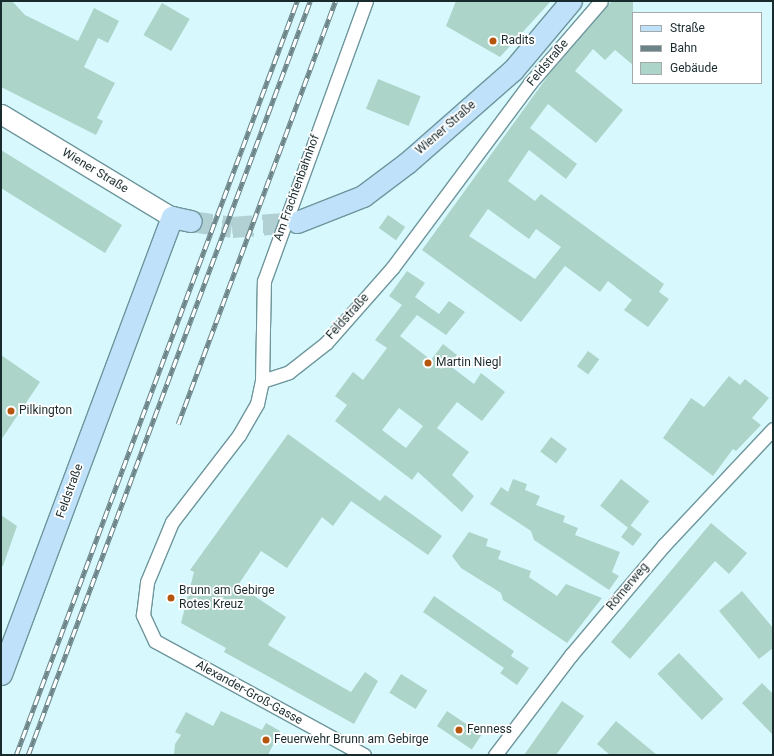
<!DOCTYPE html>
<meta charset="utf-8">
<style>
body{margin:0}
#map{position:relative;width:774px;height:756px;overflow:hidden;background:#d7f9fe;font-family:Roboto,sans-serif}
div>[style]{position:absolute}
.building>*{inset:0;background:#add4c9;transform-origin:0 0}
.primary-tunnel>*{height:21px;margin-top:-10.5px;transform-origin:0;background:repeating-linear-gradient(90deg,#b1d0d4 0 21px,transparent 0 31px)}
.roads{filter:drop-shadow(1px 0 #6e969c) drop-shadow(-1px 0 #6e969c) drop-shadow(0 1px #6e969c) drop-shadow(0 -1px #6e969c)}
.street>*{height:13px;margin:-6.5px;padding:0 6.5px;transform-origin:6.5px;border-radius:6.5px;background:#fff}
.secondary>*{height:19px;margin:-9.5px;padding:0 9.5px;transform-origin:9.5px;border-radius:9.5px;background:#fff}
.primary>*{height:21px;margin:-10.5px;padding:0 10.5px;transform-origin:10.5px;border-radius:10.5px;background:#bfe2fa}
.rail>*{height:4.5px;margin-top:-2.25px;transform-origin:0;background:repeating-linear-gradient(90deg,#fff 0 9px,#6c8488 0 18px);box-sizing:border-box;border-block:1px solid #6c8488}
.dots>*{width:11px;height:11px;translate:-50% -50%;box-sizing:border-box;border:2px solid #fff;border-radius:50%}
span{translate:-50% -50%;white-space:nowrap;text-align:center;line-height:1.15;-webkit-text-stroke:3.5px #fff;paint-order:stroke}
.poi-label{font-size:12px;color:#1a2b2d}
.left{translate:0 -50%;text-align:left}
.street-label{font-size:12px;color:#1a2b2d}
.frame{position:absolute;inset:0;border:2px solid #1a2b2d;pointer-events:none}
.legend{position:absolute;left:632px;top:12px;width:130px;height:72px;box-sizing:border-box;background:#fff;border:1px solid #a3aaab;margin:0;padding:5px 7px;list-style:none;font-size:12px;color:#1a2b2d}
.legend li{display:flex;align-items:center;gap:8px;height:20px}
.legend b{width:20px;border:1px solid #a3aaab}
</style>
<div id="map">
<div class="building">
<i style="clip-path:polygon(1px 1px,12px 1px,25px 15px,78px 41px,94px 8px,119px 21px,108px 43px,98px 38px,84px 67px,115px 83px,97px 118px,103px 121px,96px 135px,1px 87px)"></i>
<i style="clip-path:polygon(456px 1px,551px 1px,500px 57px,446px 26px)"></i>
<i style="clip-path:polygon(evenodd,612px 1px,633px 1px,633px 65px,615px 50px,605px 60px,593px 49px,575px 71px,623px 110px,596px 143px,548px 104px,530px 128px,577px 164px,566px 179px,529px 150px,508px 181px,535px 201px,541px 194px,664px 284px,659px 292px,669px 299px,648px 327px,624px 310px,632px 300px,608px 281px,600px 292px,565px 266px,521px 322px,422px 250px,550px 73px,612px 1px,488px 209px,529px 239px,536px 229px,561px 247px,535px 279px,469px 236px,488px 209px)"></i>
<i style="left:162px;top:3px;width:32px;height:37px;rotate:30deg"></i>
<i style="left:378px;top:79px;width:46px;height:32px;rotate:22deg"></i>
<i style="clip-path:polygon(1px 150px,122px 225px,105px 253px,1px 188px)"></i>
<i style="left:388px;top:215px;width:21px;height:16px;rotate:35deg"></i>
<i style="clip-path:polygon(evenodd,407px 271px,425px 283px,415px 297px,439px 314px,449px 301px,465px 312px,446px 335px,417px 315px,400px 336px,431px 360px,443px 344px,457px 355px,449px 365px,474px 384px,481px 373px,505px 392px,482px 421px,457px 402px,437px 428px,469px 452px,452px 475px,474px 496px,462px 512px,418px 472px,412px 480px,335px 421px,347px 405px,335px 396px,353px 372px,363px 380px,387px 348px,375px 340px,402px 305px,389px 296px,407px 271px,399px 408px,423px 426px,406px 448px,382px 430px,399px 408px)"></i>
<i style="left:588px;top:351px;width:14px;height:19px;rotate:36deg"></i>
<i style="clip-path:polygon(1px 355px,40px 382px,1px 440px)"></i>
<i style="clip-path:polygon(729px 376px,740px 385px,745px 379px,769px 398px,752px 418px,761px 425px,736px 451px,733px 449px,713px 476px,663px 438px,691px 398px,704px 407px)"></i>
<i style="clip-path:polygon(288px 434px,380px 501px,385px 495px,442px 536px,428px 555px,351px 501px,333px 526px,322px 517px,287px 568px,261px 551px,238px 585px,286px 617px,268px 645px,351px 692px,365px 672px,378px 681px,354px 724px,224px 652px,226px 648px,181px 623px,194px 572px,190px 570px)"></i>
<i style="left:551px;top:437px;width:20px;height:18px;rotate:37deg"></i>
<i style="clip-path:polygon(513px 479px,527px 484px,525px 490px,540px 496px,536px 505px,565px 516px,563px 522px,578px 528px,575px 535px,620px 552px,612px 572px,619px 576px,609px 590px,534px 540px,531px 531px,490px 504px,501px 487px,508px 492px)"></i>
<i style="left:621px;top:479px;width:36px;height:34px;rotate:38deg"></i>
<i style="clip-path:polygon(1px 515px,17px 526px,3px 566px,1px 566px)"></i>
<i style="clip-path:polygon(711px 523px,747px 553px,729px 574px,715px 561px,630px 659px,611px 642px)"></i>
<i style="left:630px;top:525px;width:15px;height:15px;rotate:37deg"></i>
<i style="clip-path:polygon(469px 532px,488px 539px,486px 546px,501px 551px,498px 559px,531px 571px,529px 577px,557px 596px,566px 584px,602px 598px,567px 643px,503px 600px,501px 593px,461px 568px,452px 556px)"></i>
<i style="clip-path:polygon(742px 591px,773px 628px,773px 648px,759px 659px,719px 611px)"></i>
<i style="clip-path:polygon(434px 596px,514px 651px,511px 656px,529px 668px,517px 685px,500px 673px,504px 668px,423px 612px)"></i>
<i style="left:679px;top:653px;width:64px;height:30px;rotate:46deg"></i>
<i style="left:401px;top:674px;width:31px;height:22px;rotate:32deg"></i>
<i style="clip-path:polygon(762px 683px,773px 694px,773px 735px,742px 703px)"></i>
<i style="clip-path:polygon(562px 701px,584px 716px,556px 755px,524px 755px)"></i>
<i style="clip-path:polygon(221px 711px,262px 730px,266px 723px,280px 731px,268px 755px,174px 755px,175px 744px,181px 735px,175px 732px,186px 712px,213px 726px)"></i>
<i style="left:447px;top:711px;width:42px;height:18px;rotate:34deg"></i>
<i style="clip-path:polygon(616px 721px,657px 755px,610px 755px,597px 744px)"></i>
</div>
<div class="primary-tunnel">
<i style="left:191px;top:221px;width:41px;rotate:8.3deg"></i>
<i style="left:232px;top:227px;width:65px;rotate:-4.4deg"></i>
</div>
<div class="roads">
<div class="street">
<i style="left:262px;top:381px;width:28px;rotate:-18deg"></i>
<i style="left:289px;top:372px;width:47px;rotate:-38.1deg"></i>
<i style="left:326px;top:343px;width:101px;rotate:-48.6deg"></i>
<i style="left:393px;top:267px;width:229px;rotate:-53.3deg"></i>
<i style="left:530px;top:83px;width:108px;rotate:-49.1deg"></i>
<i style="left:364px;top:755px;width:238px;rotate:-151.4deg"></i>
<i style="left:155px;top:641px;width:29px;rotate:-115deg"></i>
<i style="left:143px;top:615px;width:33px;rotate:-83deg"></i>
<i style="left:147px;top:582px;width:65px;rotate:-67.4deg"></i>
<i style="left:172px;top:522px;width:110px;rotate:-52.4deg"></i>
<i style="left:239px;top:435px;width:36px;rotate:-60deg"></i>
<i style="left:257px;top:404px;width:24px;rotate:-78deg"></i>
<i style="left:262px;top:381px;width:100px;rotate:-88.9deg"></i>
<i style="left:264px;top:281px;width:298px;rotate:-70deg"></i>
<i style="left:495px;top:755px;width:126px;rotate:-52.8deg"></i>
<i style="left:571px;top:655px;width:144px;rotate:-49.8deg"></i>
<i style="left:664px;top:545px;width:159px;rotate:-46.8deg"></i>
</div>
<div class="secondary">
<i style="left:1px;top:114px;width:200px;rotate:31.1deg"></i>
</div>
<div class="primary">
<i style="left:297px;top:222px;width:71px;rotate:-21.5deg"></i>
<i style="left:363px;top:196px;width:55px;rotate:-36.9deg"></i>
<i style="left:407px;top:163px;width:141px;rotate:-41.3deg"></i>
<i style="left:513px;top:70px;width:90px;rotate:-50deg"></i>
<i style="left:1px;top:674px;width:488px;rotate:-69.5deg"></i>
<i style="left:172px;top:217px;width:19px;rotate:12deg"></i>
</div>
</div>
<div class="rail">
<i style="left:178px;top:424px;width:451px;rotate:-69.6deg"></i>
<i style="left:16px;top:755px;width:805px;rotate:-69.56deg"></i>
<i style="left:28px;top:755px;width:805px;rotate:-69.49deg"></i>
</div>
<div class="dots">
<i style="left:493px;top:41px;background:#b5550e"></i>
<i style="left:428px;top:363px;background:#b5550e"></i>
<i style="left:11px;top:411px;background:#b5550e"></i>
<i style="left:171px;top:598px;background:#b5550e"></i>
<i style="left:459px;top:730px;background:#b5550e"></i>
<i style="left:266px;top:740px;background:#b5550e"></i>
</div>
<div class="poi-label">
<span class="left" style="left:501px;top:41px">Radits</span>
<span class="left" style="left:436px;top:363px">Martin Niegl</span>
<span class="left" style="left:19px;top:411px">Pilkington</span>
<span class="left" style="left:179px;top:598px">Brunn am Gebirge<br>Rotes Kreuz</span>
<span class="left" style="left:467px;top:730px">Fenness</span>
<span class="left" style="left:274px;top:740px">Feuerwehr Brunn am Gebirge</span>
</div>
<div class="street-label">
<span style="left:548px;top:63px;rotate:-50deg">Feldstraße</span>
<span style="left:446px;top:128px;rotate:-41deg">Wiener Straße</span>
<span style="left:95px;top:171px;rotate:31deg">Wiener Straße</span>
<span style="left:297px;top:188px;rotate:-70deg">Am Frachtenbahnhof</span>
<span style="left:348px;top:317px;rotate:-48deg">Feldstraße</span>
<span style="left:70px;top:491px;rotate:-70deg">Feldstraße</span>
<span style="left:628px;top:587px;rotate:-50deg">Römerweg</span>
<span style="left:249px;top:693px;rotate:29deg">Alexander-Groß-Gasse</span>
</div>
<div class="frame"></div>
<ul class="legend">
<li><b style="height:5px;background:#bfe2fa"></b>Straße</li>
<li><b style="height:5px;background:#6c8488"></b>Bahn</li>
<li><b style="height:11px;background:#add4c9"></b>Gebäude</li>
</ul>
</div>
